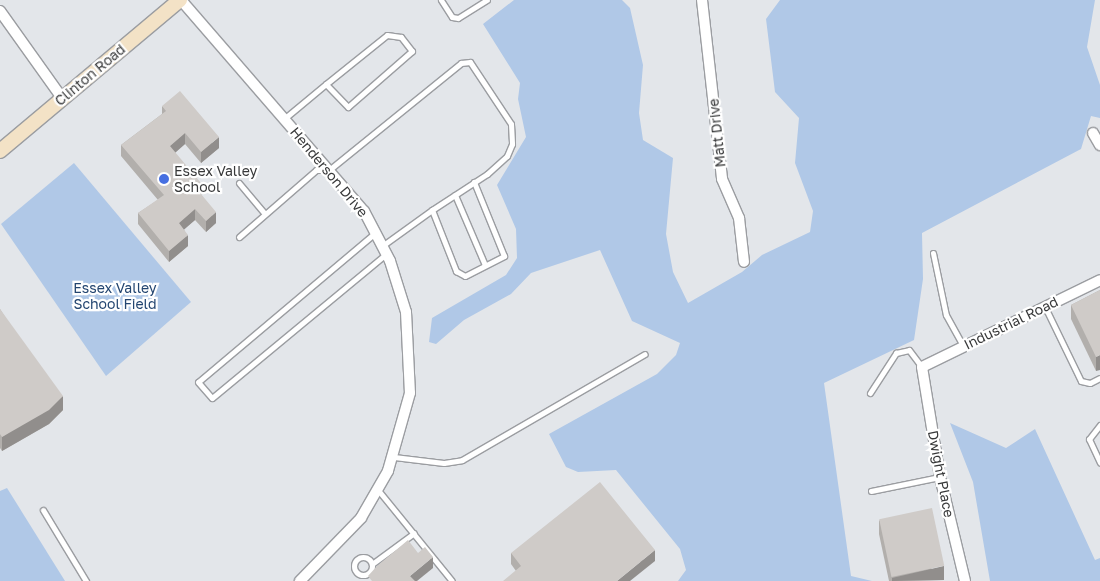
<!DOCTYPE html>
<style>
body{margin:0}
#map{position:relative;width:1100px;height:581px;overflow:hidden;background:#e3e6ea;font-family:"Golos Text",sans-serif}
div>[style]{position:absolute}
.green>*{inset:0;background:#b0c8e7}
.roads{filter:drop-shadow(1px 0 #9b9da1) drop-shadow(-1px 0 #9b9da1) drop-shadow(0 1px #9b9da1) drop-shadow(0 -1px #9b9da1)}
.lane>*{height:5px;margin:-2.5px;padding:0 2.5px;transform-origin:2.5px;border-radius:2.5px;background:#fff}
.lane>.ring{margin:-2.5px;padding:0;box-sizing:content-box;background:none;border:5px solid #fff;border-radius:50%}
.street>*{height:10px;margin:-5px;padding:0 5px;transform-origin:5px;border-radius:5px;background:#fff}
.secondary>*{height:14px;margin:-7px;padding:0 7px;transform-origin:7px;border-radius:7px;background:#f3e2c6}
.wall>*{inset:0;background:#b2afac}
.shaded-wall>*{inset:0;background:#918e8c}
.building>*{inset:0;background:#cfcbc8;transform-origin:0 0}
.dots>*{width:14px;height:14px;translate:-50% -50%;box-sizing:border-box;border:2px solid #fff;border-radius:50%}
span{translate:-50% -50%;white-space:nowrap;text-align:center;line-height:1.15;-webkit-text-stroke:4.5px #fff;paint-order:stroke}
.street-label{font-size:14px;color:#38393a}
.poi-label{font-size:14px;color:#38393a}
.left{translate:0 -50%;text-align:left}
.park-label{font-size:14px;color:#234570}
</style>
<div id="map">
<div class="green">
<i style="clip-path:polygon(514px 0,622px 0,630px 8px,643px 65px,639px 113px,643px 140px,673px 158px,666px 234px,673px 272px,688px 303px,742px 272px,762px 255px,810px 232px,813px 211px,795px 163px,799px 118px,775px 92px,766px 19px,780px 0,1095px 0,1087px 47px,1100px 85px,1100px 118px,1091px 116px,1081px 149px,922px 233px,923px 279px,914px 340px,824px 383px,851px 576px,872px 581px,678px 581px,686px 570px,680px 549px,616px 470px,578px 472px,566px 467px,549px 434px,657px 374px,676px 355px,680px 343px,632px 321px,600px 250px,531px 273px,511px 294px,464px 320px,436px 344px,429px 342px,432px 318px,506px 275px,517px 258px,516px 229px,497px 185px,526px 137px,518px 99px,520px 83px,483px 24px)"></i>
<i style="clip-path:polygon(74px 163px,191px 302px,106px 376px,1px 224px)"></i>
<i style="clip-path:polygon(950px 423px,1006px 448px,1035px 429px,1095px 560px,1100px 558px,1100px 581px,990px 581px,973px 482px)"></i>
<i style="clip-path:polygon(7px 488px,65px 581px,0 581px,0 491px)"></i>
</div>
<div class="roads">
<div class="lane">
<i style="left:441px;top:0;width:20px;rotate:57deg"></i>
<i style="left:452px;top:17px;width:6px;rotate:9deg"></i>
<i style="left:458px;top:18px;width:34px;rotate:-32deg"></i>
<i style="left:285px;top:118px;width:53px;rotate:-39.7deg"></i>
<i style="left:326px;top:84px;width:78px;rotate:-38.8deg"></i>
<i style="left:387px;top:35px;width:14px;rotate:8deg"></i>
<i style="left:401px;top:37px;width:18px;rotate:52deg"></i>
<i style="left:412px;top:51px;width:85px;rotate:138.8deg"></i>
<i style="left:348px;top:107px;width:32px;rotate:-134deg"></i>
<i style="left:239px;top:183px;width:40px;rotate:50deg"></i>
<i style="left:455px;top:195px;width:76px;rotate:66.8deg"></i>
<i style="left:375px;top:233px;width:231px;rotate:139.9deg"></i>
<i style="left:198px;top:382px;width:21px;rotate:49deg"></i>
<i style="left:212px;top:398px;width:226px;rotate:-39.6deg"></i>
<i style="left:239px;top:237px;width:102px;rotate:-41deg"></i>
<i style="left:316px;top:170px;width:13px"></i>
<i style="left:329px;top:170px;width:170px;rotate:-39deg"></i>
<i style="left:461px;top:63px;width:9px;rotate:-6deg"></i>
<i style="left:470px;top:62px;width:74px;rotate:56.5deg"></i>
<i style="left:511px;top:124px;width:20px;rotate:87deg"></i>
<i style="left:512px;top:144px;width:13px;rotate:113deg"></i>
<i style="left:507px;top:156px;width:27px;rotate:138deg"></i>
<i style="left:487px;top:174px;width:66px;rotate:146.8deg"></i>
<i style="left:382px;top:246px;width:62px;rotate:-35.8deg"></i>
<i style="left:432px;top:210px;width:66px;rotate:68.5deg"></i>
<i style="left:456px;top:271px;width:10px;rotate:29deg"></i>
<i style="left:465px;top:276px;width:44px;rotate:-27.1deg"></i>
<i style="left:504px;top:256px;width:80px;rotate:-112.1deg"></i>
<i style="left:933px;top:253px;width:63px;rotate:78.2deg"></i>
<i style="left:946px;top:315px;width:35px;rotate:61deg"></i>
<i style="left:1045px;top:307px;width:82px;rotate:64.1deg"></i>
<i style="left:1081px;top:381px;width:9px;rotate:13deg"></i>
<i style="left:1090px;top:383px;width:11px;rotate:-27deg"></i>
<i style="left:870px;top:393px;width:48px;rotate:-57deg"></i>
<i style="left:896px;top:353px;width:13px;rotate:-13deg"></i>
<i style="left:909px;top:350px;width:21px;rotate:53deg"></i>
<i style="left:1100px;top:425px;width:18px;rotate:128deg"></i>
<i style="left:1089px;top:439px;width:26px;rotate:65deg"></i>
<i style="left:394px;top:457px;width:50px;rotate:6.8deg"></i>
<i style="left:444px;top:463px;width:18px;rotate:-9deg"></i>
<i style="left:462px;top:460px;width:211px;rotate:-30.1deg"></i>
<i style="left:378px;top:490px;width:117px;rotate:50.9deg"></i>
<i style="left:871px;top:491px;width:70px;rotate:-11.5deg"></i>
<i style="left:43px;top:510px;width:83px;rotate:58.8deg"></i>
<i class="ring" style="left:354px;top:557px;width:13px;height:13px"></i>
<i style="left:372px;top:564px;width:52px;rotate:-36.4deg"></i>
</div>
<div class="street">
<i style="left:181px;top:0;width:279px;rotate:49.1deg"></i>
<i style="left:364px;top:211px;width:56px;rotate:62.5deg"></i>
<i style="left:390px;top:261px;width:53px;rotate:72.6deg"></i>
<i style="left:406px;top:312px;width:81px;rotate:87.2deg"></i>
<i style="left:410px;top:393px;width:81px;rotate:105.8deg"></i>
<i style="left:388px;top:471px;width:54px;rotate:119.9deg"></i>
<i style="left:361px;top:518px;width:88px;rotate:134.1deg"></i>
<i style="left:702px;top:0;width:180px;rotate:83.6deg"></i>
<i style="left:722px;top:179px;width:43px;rotate:66.4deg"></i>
<i style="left:739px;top:218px;width:44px;rotate:83.5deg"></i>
<i style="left:0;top:11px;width:107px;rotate:54.5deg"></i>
<i style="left:1093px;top:133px;width:14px;rotate:60deg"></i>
<i style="left:965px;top:581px;width:107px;rotate:-103.5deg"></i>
<i style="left:940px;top:477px;width:111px;rotate:-99.3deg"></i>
<i style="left:922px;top:367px;width:198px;rotate:-26deg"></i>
</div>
<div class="secondary">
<i style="left:0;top:151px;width:235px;rotate:-40deg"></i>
</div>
</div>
<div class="wall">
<i style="clip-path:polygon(162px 106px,219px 148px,201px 163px,185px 144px,175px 153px,201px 194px,216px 223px,206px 232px,195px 220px,184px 229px,188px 246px,169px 262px,138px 224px,138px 213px,158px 200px,121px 156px,121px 145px,162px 114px)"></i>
<i style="clip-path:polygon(1100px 290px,1096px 371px,1071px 319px,1071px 305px)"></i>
<i style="clip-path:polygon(0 309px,63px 410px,49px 424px,2px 451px,0 448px)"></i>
<i style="clip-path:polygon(879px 520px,944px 580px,889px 581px,879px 534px)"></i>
<i style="clip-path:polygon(511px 553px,655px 561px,516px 571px,511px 564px)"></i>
</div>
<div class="shaded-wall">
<i style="clip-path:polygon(185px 133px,185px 144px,170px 157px,170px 146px)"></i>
<i style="clip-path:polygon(219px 137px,219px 148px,201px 163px,201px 152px)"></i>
<i style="clip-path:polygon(201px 183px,201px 194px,196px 188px)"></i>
<i style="clip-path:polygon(195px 209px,195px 220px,179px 234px,179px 223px)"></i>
<i style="clip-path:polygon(216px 212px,216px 223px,206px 232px,206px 221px)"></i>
<i style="clip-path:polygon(188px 235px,188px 246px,169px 262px,169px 251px)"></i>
<i style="clip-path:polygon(1100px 355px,1100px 370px,1096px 371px,1096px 357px)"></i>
<i style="clip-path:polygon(63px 396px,63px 410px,49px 424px,2px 451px,2px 437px)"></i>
<i style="clip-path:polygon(655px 550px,655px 561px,630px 581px,617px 581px)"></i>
<i style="clip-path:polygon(433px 557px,433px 568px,417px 581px,410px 581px,410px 576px)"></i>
<i style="clip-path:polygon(944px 566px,944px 580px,892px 581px,892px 578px)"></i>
</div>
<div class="building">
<i style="clip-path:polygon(180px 91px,219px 137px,201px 152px,185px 133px,170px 146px,201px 183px,196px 188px,216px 212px,206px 221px,195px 209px,179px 223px,188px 235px,169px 251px,138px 213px,164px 195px,121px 145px,166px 111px,162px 106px)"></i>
<i style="clip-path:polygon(1100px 290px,1100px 355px,1096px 357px,1071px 305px)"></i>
<i style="clip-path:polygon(0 309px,63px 396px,49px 410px,2px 437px,0 434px)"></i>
<i style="clip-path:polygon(600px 482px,655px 550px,617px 581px,503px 581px,521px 566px,511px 553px)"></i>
<i style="left:932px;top:508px;width:59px;height:54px;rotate:78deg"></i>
<i style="clip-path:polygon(408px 540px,418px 553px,425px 547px,433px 557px,410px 576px,415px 581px,372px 581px,368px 576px,377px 566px)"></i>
</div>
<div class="dots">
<i style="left:164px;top:179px;background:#466fe1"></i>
</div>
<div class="street-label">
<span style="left:90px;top:75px;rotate:-40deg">Clinton Road</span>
<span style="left:717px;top:133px;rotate:-96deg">Matt Drive</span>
<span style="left:329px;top:172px;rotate:50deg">Henderson Drive</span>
<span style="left:1011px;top:323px;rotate:-26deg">Industrial Road</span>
<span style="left:941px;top:474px;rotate:79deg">Dwight Place</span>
</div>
<div class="poi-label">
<span class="left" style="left:174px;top:179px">Essex Valley<br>School</span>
</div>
<div class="park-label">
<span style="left:115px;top:296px">Essex Valley<br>School Field</span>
</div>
</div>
